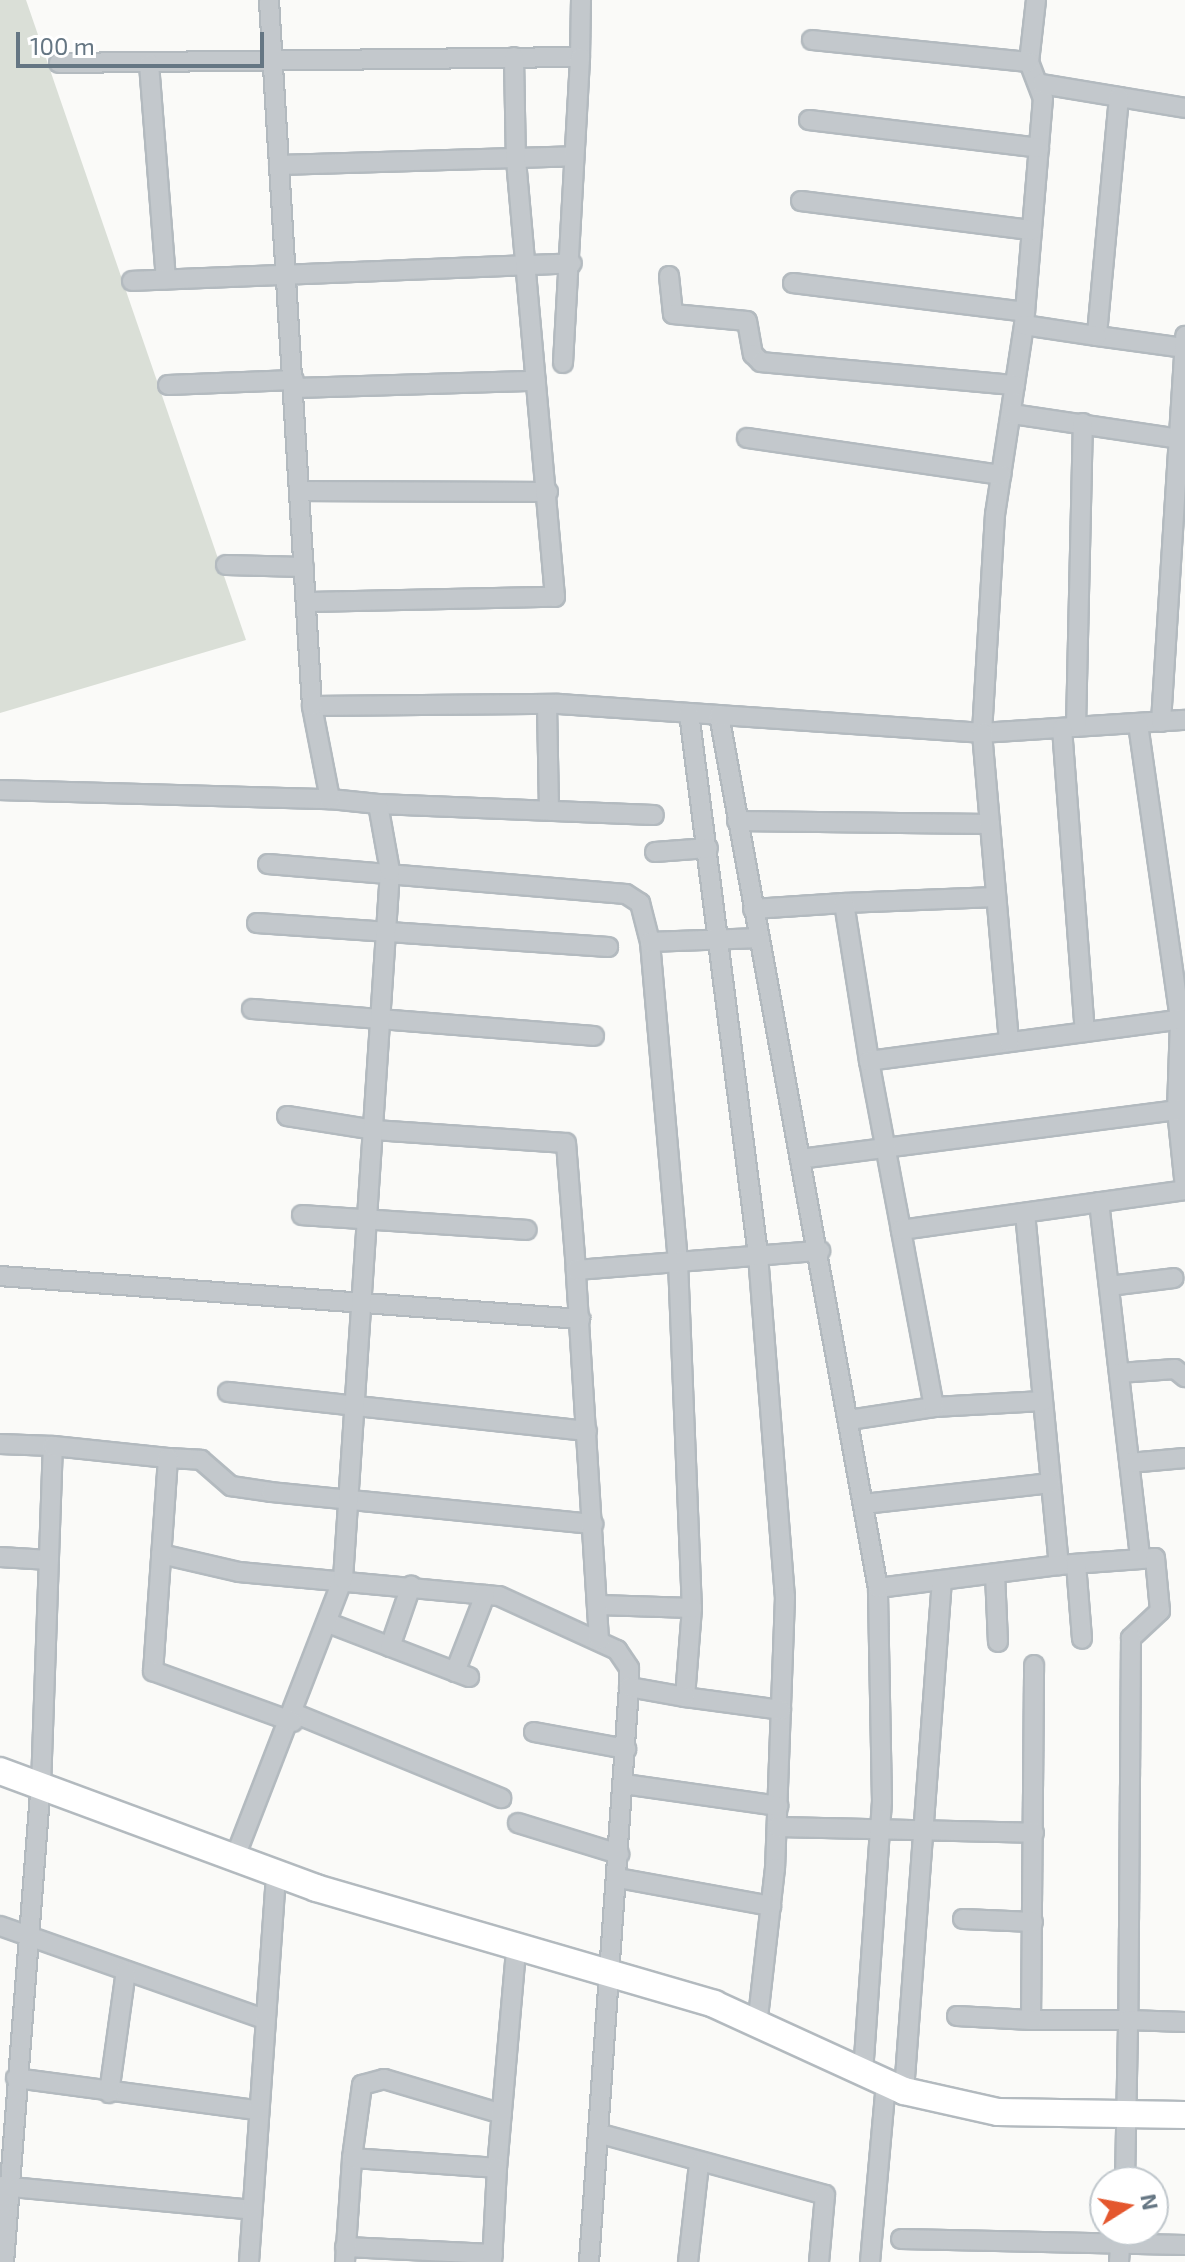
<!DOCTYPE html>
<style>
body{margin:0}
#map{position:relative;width:1185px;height:2262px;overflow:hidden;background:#fafaf8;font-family:"Exo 2",sans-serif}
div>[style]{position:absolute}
.green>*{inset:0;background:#dadfd7}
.roads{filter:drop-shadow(2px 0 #b3babf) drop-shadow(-2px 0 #b3babf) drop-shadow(0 2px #b3babf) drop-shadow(0 -2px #b3babf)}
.street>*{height:18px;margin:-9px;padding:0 9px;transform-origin:9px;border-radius:9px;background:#c3c8cc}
.secondary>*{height:26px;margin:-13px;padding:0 13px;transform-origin:13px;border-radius:13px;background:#fff}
span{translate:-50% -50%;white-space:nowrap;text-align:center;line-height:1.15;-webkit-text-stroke:8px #fff;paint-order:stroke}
.north{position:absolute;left:1089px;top:2166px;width:80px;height:80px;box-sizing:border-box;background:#fff;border:2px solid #c1c8cd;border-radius:50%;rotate:79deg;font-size:22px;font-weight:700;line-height:32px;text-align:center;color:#657683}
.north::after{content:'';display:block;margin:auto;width:28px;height:36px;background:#e4572e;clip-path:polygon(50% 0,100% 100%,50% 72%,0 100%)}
.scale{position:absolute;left:16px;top:32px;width:248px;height:36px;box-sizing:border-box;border:4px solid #657683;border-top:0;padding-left:10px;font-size:24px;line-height:28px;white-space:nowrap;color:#657683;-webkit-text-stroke:6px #fff;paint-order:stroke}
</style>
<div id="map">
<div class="green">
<i style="clip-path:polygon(0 0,26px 0,246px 640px,0 713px)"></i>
</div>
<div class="roads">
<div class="street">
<i style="left:1036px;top:0;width:62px;rotate:96.4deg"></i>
<i style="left:1029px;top:62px;width:39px;rotate:69deg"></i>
<i style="left:1043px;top:98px;width:228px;rotate:94.8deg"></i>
<i style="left:1024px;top:325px;width:191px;rotate:98.7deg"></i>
<i style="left:995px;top:514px;width:219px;rotate:93.4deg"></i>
<i style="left:982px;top:733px;width:203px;rotate:-3.7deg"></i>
<i style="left:812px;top:40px;width:218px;rotate:5.8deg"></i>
<i style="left:59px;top:63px;width:521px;rotate:-0.66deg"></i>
<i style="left:580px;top:57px;width:57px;rotate:-89deg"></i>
<i style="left:149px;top:64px;width:216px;rotate:85.5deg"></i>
<i style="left:1042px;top:84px;width:145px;rotate:9.5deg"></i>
<i style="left:1119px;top:97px;width:240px;rotate:95.3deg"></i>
<i style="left:1097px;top:336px;width:89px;rotate:7.8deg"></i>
<i style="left:809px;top:120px;width:232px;rotate:6.9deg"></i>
<i style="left:279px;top:165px;width:295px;rotate:-1.7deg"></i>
<i style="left:801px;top:201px;width:233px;rotate:7.2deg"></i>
<i style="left:669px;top:276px;width:38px;rotate:84deg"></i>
<i style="left:673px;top:314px;width:74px;rotate:5.4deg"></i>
<i style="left:747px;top:321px;width:34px;rotate:80deg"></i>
<i style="left:753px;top:354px;width:11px;rotate:45deg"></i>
<i style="left:761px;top:362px;width:255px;rotate:5.2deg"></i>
<i style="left:132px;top:281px;width:440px;rotate:-2.3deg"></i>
<i style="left:793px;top:283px;width:234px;rotate:7.1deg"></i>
<i style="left:1024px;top:325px;width:74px;rotate:8.6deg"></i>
<i style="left:563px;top:363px;width:306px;rotate:-86.8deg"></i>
<i style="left:168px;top:385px;width:126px;rotate:-2.3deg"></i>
<i style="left:295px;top:388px;width:241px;rotate:-1.7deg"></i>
<i style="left:1012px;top:414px;width:175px;rotate:8.5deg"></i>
<i style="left:747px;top:438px;width:257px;rotate:8.3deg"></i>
<i style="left:300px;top:491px;width:248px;rotate:0.2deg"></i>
<i style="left:226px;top:565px;width:78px;rotate:1.5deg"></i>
<i style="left:306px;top:602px;width:249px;rotate:-1.2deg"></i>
<i style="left:555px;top:597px;width:436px;rotate:-95.1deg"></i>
<i style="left:516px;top:163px;width:106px;rotate:-91.1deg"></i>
<i style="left:547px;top:705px;width:105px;rotate:88.9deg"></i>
<i style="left:312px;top:706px;width:247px;rotate:-0.5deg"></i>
<i style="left:559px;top:704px;width:160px;rotate:3.9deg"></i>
<i style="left:689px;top:713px;width:546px;rotate:82.74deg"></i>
<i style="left:758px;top:1255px;width:343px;rotate:85.5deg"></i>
<i style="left:785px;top:1597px;width:271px;rotate:92.1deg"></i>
<i style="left:775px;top:1868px;width:159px;rotate:96.5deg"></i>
<i style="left:1161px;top:722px;width:387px;rotate:-86.4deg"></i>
<i style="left:1138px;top:724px;width:299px;rotate:81.9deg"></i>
<i style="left:1180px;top:1020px;width:90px;rotate:91.9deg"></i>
<i style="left:1177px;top:1110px;width:77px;rotate:84.1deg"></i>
<i style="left:1076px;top:727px;width:304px;rotate:-88.7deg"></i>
<i style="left:1062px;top:728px;width:305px;rotate:85.7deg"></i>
<i style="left:0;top:790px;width:330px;rotate:1.6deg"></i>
<i style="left:378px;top:804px;width:276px;rotate:2.3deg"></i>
<i style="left:737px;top:821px;width:253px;rotate:0.7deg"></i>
<i style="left:655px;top:852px;width:53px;rotate:-4.3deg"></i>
<i style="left:268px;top:864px;width:359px;rotate:4.8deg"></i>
<i style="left:626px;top:894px;width:17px;rotate:33deg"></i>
<i style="left:640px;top:903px;width:40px;rotate:75.6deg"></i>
<i style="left:650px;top:942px;width:321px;rotate:85deg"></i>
<i style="left:678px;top:1262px;width:346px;rotate:87.7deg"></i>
<i style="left:692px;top:1608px;width:89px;rotate:94.5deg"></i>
<i style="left:685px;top:1697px;width:97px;rotate:7.7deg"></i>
<i style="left:844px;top:903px;width:152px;rotate:-2.3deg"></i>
<i style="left:753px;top:909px;width:91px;rotate:-3.8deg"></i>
<i style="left:844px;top:903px;width:160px;rotate:81deg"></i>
<i style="left:257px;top:923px;width:352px;rotate:3.9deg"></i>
<i style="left:650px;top:942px;width:109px;rotate:-2.1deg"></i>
<i style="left:252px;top:1009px;width:343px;rotate:4.5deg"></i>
<i style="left:287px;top:1116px;width:88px;rotate:9.1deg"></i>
<i style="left:374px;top:1130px;width:192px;rotate:3.9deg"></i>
<i style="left:566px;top:1143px;width:127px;rotate:85.5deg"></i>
<i style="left:800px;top:1159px;width:388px;rotate:-7.4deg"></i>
<i style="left:1099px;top:1202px;width:359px;rotate:83.4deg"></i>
<i style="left:1025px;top:1213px;width:354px;rotate:84.5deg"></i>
<i style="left:1059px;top:1565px;width:96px;rotate:-4.2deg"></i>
<i style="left:1155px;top:1558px;width:53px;rotate:84.6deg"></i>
<i style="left:1160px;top:1611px;width:40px;rotate:137deg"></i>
<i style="left:1131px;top:1638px;width:382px;rotate:90.4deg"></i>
<i style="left:1128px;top:2020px;width:97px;rotate:180deg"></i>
<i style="left:1031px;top:2020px;width:355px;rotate:-89.5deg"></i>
<i style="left:302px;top:1215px;width:225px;rotate:3.8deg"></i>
<i style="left:901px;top:1230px;width:172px;rotate:-100.7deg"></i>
<i style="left:869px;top:1061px;width:319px;rotate:-7.6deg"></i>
<i style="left:0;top:1276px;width:582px;rotate:4.24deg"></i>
<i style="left:1109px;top:1286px;width:65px;rotate:-7deg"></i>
<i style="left:1119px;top:1373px;width:56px;rotate:-4.1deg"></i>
<i style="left:1175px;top:1369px;width:13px;rotate:39deg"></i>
<i style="left:228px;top:1392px;width:361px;rotate:6.2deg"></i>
<i style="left:934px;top:1407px;width:109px;rotate:-3.2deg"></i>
<i style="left:849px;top:1420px;width:86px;rotate:-8.7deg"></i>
<i style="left:934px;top:1407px;width:180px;rotate:-100.6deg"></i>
<i style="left:901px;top:1230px;width:287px;rotate:-8deg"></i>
<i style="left:0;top:1444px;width:53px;rotate:2.2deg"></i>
<i style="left:168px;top:1458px;width:33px;rotate:3deg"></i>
<i style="left:201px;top:1460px;width:40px;rotate:41deg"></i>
<i style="left:231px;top:1486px;width:40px;rotate:8.5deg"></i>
<i style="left:271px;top:1492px;width:324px;rotate:5.7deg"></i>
<i style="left:1129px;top:1463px;width:56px;rotate:-5.1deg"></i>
<i style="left:864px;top:1504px;width:188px;rotate:-6.4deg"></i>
<i style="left:161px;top:1554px;width:80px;rotate:13deg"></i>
<i style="left:239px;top:1572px;width:261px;rotate:5.3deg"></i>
<i style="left:499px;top:1596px;width:130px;rotate:24.6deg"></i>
<i style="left:617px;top:1650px;width:22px;rotate:56deg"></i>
<i style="left:629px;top:1668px;width:19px;rotate:90deg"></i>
<i style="left:0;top:1557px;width:49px;rotate:3.5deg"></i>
<i style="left:1076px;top:1564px;width:75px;rotate:85.4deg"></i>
<i style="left:995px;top:1574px;width:68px;rotate:87.5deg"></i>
<i style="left:878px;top:1588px;width:182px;rotate:-7.2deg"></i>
<i style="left:599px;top:1605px;width:93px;rotate:1.8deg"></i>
<i style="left:331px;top:1624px;width:148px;rotate:21deg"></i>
<i style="left:599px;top:1640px;width:371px;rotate:-93.6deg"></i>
<i style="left:576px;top:1270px;width:245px;rotate:-4.5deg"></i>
<i style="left:390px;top:1647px;width:65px;rotate:-71deg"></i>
<i style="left:455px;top:1672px;width:83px;rotate:-68.7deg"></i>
<i style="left:296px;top:1714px;width:222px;rotate:22.3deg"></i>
<i style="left:534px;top:1732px;width:94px;rotate:10.5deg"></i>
<i style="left:624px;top:1784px;width:156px;rotate:8.1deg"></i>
<i style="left:518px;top:1823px;width:106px;rotate:17.1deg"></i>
<i style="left:777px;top:1827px;width:257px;rotate:1.3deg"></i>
<i style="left:235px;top:1857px;width:298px;rotate:-68.8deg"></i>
<i style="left:343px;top:1579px;width:710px;rotate:-86.2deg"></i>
<i style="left:390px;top:871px;width:68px;rotate:-100.2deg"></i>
<i style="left:378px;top:804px;width:48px;rotate:-174.1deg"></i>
<i style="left:330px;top:799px;width:95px;rotate:-101deg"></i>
<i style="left:312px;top:706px;width:707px;rotate:-93.49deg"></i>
<i style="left:618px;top:1878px;width:156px;rotate:10.4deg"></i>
<i style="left:963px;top:1919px;width:70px;rotate:2.5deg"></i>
<i style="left:0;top:1926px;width:277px;rotate:19.4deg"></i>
<i style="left:957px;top:2016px;width:74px;rotate:3.1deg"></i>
<i style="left:863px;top:2073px;width:272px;rotate:-86deg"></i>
<i style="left:882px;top:1802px;width:214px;rotate:-91.1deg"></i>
<i style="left:878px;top:1588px;width:887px;rotate:-100.32deg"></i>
<i style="left:719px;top:715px;width:264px;rotate:3.9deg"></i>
<i style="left:982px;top:733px;width:310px;rotate:85deg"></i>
<i style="left:16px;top:2078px;width:241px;rotate:7.6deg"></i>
<i style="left:904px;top:2091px;width:512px;rotate:-85.75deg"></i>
<i style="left:109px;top:2093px;width:123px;rotate:-82.1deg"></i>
<i style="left:601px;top:2134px;width:232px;rotate:15.2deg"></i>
<i style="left:825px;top:2195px;width:67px;rotate:95.1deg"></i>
<i style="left:352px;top:2158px;width:74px;rotate:-82.2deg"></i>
<i style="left:362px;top:2085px;width:23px;rotate:-15deg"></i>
<i style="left:384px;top:2079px;width:123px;rotate:16.5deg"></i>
<i style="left:497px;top:2168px;width:219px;rotate:-85deg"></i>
<i style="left:1125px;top:2182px;width:162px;rotate:-88.9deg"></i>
<i style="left:1128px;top:2020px;width:57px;rotate:2deg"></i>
<i style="left:0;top:2186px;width:253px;rotate:5.4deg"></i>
<i style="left:901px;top:2239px;width:284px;rotate:1.2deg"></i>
<i style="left:345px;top:2247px;width:148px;rotate:2.7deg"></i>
<i style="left:4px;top:2262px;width:477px;rotate:-85.6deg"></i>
<i style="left:41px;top:1786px;width:340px;rotate:-88deg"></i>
<i style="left:53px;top:1446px;width:116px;rotate:6deg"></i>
<i style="left:168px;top:1458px;width:214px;rotate:94deg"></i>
<i style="left:153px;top:1671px;width:149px;rotate:20deg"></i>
<i style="left:249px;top:2262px;width:390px;rotate:-86deg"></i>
<i style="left:345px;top:2262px;width:104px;rotate:-86.1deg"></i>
<i style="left:352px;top:2158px;width:145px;rotate:3.9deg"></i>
<i style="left:497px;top:2168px;width:94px;rotate:93deg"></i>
<i style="left:589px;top:2262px;width:576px;rotate:-86.02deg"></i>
<i style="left:629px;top:1687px;width:57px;rotate:10.1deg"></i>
<i style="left:688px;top:2262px;width:99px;rotate:-83.6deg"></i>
<i style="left:870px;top:2262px;width:180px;rotate:-84.9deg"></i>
<i style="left:1119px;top:2262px;width:29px;rotate:-86deg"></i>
</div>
<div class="secondary">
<i style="left:0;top:1771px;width:337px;rotate:20.3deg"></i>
<i style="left:316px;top:1888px;width:415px;rotate:16.2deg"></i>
<i style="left:714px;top:2004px;width:209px;rotate:24.6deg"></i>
<i style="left:904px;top:2091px;width:96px;rotate:12.6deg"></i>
<i style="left:998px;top:2112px;width:187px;rotate:0.9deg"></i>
</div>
</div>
<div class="north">N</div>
<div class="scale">100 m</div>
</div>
